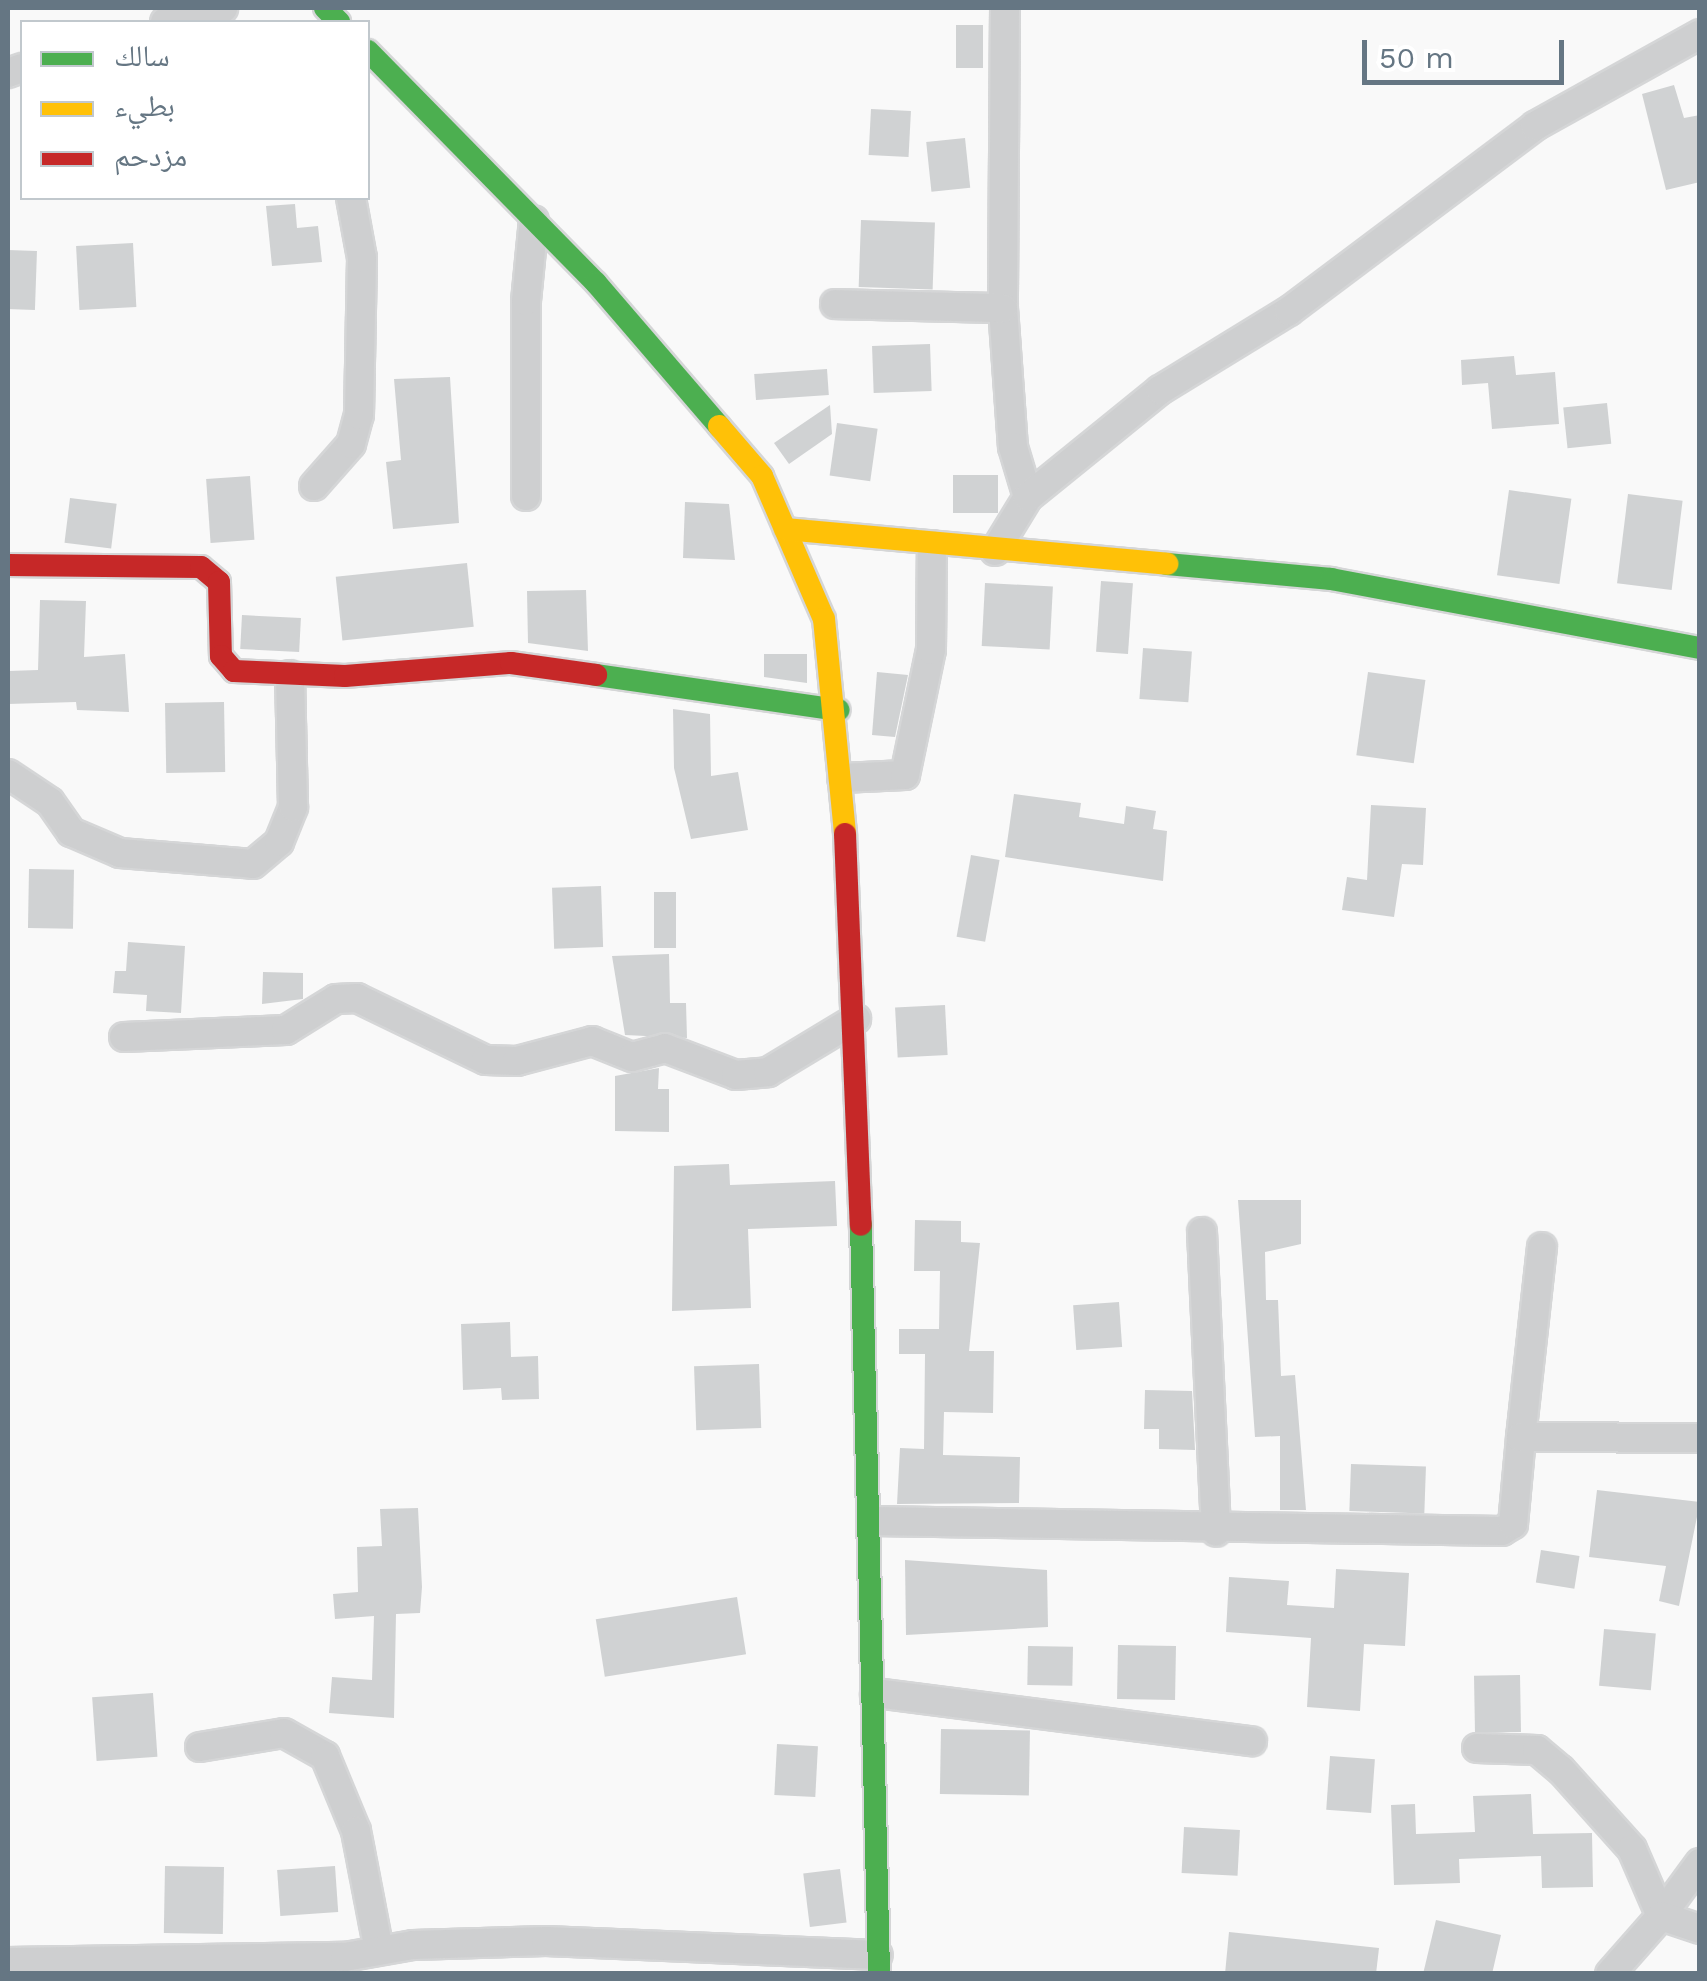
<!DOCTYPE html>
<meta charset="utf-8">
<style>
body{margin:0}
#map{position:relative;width:1707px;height:1981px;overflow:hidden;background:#f9f9f9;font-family:"Work Sans","Noto Naskh Arabic",sans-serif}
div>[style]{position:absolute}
.building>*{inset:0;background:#d0d2d3;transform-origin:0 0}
.roads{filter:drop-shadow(2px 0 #d5d6d7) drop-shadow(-2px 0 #d5d6d7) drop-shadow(0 2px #d5d6d7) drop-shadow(0 -2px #d5d6d7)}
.street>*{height:28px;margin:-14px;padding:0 14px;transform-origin:14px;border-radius:14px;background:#cecfd0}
.fast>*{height:22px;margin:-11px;padding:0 11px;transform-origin:11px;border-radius:11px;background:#4caf50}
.slow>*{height:22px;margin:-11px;padding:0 11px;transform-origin:11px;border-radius:11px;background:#ffc107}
.jam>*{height:22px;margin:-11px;padding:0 11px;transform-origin:11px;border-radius:11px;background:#c62828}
span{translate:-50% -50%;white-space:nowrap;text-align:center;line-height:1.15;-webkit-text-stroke:10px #fff;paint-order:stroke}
.frame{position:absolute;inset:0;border:10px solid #657683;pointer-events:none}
.legend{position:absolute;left:20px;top:20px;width:350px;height:180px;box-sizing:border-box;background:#fff;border:2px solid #c1c8cd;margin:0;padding:12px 18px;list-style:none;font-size:30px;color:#657683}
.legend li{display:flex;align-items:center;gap:20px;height:50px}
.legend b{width:50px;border:2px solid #c1c8cd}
.scale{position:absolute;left:1362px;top:40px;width:202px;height:45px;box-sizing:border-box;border:5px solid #657683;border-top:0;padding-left:12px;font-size:30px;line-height:35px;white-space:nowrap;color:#657683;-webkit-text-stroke:8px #fff;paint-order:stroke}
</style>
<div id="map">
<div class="building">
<i style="left:956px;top:25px;width:27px;height:43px"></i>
<i style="clip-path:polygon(1674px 85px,1684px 118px,1700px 115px,1700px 182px,1666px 190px,1642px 94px)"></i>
<i style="left:871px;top:109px;width:40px;height:46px;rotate:3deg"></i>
<i style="left:965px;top:138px;width:50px;height:39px;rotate:84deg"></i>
<i style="clip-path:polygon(295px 204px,297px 228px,318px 226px,322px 262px,272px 266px,266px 206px)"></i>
<i style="left:861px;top:220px;width:74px;height:67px;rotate:2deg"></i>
<i style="left:133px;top:243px;width:64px;height:57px;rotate:87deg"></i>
<i style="left:8px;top:250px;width:29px;height:59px;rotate:2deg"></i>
<i style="left:930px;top:344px;width:47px;height:58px;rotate:88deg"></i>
<i style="clip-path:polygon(1514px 356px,1516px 375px,1555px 372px,1559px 424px,1492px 429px,1488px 383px,1462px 385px,1461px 360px)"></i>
<i style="left:827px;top:369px;width:26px;height:73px;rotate:86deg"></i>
<i style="clip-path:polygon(450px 377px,459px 523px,393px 529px,386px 462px,401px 460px,394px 379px)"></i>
<i style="left:1607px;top:403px;width:41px;height:44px;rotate:84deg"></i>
<i style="clip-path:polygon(830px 405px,832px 434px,789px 464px,774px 443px)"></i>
<i style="left:837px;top:423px;width:41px;height:53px;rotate:8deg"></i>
<i style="left:998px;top:475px;width:38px;height:45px;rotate:90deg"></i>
<i style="left:250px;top:476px;width:64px;height:44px;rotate:86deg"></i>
<i style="left:1509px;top:490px;width:63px;height:86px;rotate:8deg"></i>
<i style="left:1628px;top:494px;width:55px;height:90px;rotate:7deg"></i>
<i style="left:70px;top:498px;width:47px;height:45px;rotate:7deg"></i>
<i style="clip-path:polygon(685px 502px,729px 504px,735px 560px,683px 558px)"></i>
<i style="left:467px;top:563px;width:64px;height:132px;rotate:84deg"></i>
<i style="left:1101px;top:581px;width:32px;height:71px;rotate:4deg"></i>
<i style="left:985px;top:583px;width:68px;height:63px;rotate:3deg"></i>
<i style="clip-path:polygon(586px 590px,588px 651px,528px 643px,527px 591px)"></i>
<i style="clip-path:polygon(40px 600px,86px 601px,84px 657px,125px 654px,129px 712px,77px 710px,76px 702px,8px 704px,8px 671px,38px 670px)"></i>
<i style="left:242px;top:615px;width:59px;height:34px;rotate:3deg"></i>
<i style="left:1143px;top:648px;width:49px;height:51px;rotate:4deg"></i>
<i style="clip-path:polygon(764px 654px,807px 654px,807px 683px,764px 677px)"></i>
<i style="clip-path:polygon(877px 672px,908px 675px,895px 737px,872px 735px)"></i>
<i style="left:1368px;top:672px;width:58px;height:84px;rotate:8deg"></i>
<i style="left:224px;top:702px;width:70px;height:59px;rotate:89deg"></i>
<i style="clip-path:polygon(673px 709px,710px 714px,711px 776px,738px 772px,748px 830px,691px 839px,674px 768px)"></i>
<i style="clip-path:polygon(1014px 794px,1081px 803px,1079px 817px,1124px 824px,1126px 806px,1156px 811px,1153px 829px,1167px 831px,1163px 881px,1005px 857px)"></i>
<i style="clip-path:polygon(1371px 805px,1426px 808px,1423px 865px,1402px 864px,1394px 917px,1342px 910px,1347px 877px,1367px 880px)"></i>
<i style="left:971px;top:855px;width:29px;height:83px;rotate:10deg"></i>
<i style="left:29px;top:869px;width:45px;height:59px;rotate:1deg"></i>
<i style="left:601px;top:886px;width:61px;height:49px;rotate:88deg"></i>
<i style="left:654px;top:892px;width:22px;height:56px"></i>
<i style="clip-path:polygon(128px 942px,185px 946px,181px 1013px,146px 1011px,147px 995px,113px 993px,115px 971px,126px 971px)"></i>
<i style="clip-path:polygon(669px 954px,670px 1003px,686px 1003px,687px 1038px,625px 1035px,612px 956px)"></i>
<i style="clip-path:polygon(263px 972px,303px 973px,303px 999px,262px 1004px)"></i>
<i style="left:945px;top:1005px;width:50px;height:50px;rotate:87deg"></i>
<i style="clip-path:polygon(659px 1068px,658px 1089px,669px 1089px,669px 1132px,615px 1131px,615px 1076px)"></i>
<i style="clip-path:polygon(729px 1164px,730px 1185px,835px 1181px,837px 1226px,748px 1229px,751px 1308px,672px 1311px,674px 1166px)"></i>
<i style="clip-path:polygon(1238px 1200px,1301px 1200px,1301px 1244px,1265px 1252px,1266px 1300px,1278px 1300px,1281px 1376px,1295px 1375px,1306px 1510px,1280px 1510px,1280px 1436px,1255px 1437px)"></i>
<i style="clip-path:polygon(915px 1220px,961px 1221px,961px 1242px,980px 1243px,969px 1351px,994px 1351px,993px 1413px,944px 1412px,943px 1455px,1020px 1457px,1019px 1503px,897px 1504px,900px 1448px,924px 1449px,925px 1354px,899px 1354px,899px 1329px,939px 1329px,940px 1271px,914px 1271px)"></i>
<i style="left:1119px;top:1302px;width:45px;height:46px;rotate:86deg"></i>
<i style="clip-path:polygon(510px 1322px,511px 1357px,538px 1356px,539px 1399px,502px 1400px,501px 1388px,463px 1390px,461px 1324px)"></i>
<i style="left:759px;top:1364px;width:64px;height:65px;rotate:88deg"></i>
<i style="clip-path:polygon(1145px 1390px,1192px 1391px,1195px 1450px,1159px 1449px,1159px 1429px,1144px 1429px)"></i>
<i style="left:1351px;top:1464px;width:75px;height:47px;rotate:2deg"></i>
<i style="clip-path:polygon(1597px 1490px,1700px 1502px,1679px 1606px,1659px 1601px,1666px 1566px,1589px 1557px)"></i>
<i style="clip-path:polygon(418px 1508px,422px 1587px,420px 1613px,396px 1614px,394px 1718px,329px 1713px,332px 1677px,372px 1680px,374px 1616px,335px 1619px,333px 1594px,358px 1592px,357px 1547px,382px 1546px,380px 1509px)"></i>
<i style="left:1541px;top:1550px;width:39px;height:33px;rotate:9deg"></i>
<i style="clip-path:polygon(905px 1560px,1047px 1570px,1048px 1627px,906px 1635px)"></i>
<i style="clip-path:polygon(1336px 1569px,1409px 1573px,1405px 1646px,1364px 1644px,1360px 1711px,1307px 1707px,1311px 1638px,1226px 1632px,1229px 1577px,1289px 1581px,1287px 1605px,1334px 1608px)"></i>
<i style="left:737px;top:1597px;width:58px;height:143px;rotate:81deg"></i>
<i style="left:1604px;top:1629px;width:52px;height:57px;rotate:5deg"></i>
<i style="left:1118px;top:1645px;width:58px;height:54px;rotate:1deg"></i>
<i style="left:1028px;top:1646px;width:45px;height:39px;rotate:1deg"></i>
<i style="left:1520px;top:1675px;width:57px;height:46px;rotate:89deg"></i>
<i style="left:153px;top:1693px;width:64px;height:61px;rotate:86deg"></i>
<i style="left:941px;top:1729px;width:89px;height:65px;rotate:1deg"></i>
<i style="left:777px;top:1744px;width:41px;height:51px;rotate:3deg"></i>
<i style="left:1330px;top:1756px;width:45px;height:54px;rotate:4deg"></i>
<i style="clip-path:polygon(1531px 1794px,1533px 1834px,1592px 1833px,1593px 1887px,1542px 1888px,1541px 1856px,1459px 1859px,1460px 1883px,1394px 1885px,1391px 1805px,1415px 1804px,1416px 1834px,1475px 1832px,1473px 1796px)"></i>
<i style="left:1184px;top:1827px;width:56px;height:46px;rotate:3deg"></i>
<i style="left:165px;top:1866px;width:59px;height:67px;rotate:1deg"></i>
<i style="left:335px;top:1866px;width:46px;height:58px;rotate:86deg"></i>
<i style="left:840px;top:1869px;width:54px;height:37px;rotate:83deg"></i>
<i style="clip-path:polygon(1436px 1920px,1501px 1935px,1492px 1974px,1423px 1974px)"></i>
<i style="clip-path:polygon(1229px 1932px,1379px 1948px,1376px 1974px,1225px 1974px)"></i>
</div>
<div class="roads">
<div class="street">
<i style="left:1005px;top:8px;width:300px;rotate:90.4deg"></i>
<i style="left:1003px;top:308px;width:139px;rotate:85.9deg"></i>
<i style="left:1013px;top:447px;width:52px;rotate:73.3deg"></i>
<i style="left:165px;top:22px;width:60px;rotate:-13.6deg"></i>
<i style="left:8px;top:73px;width:15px;rotate:-20deg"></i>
<i style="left:835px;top:304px;width:168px;rotate:1.4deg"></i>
<i style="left:314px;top:486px;width:56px;rotate:-48.6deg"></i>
<i style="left:351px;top:444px;width:30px;rotate:-75deg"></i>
<i style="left:359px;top:415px;width:157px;rotate:-88.9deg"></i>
<i style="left:362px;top:258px;width:61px;rotate:-100.4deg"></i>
<i style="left:526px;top:496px;width:195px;rotate:-90deg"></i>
<i style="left:526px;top:301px;width:81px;rotate:-84.4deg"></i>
<i style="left:995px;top:551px;width:63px;rotate:-58.6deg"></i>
<i style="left:1028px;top:497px;width:170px;rotate:-39deg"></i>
<i style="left:1160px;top:390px;width:151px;rotate:-31.5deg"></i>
<i style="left:1289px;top:311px;width:308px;rotate:-36.9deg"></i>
<i style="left:1535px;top:126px;width:189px;rotate:-29.1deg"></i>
<i style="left:8px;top:774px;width:50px;rotate:33.7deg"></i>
<i style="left:50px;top:802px;width:37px;rotate:55deg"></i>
<i style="left:71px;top:832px;width:53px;rotate:23.2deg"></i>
<i style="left:120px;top:853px;width:133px;rotate:4.7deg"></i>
<i style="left:253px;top:864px;width:34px;rotate:-40deg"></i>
<i style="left:279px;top:842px;width:38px;rotate:-68deg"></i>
<i style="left:293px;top:807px;width:132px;rotate:-91.3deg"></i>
<i style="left:842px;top:778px;width:63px;rotate:-2.7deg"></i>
<i style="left:905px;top:775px;width:128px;rotate:-78.3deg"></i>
<i style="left:931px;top:650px;width:105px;rotate:-89.5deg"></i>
<i style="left:124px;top:1037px;width:162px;rotate:-2.5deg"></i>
<i style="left:286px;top:1030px;width:59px;rotate:-31.8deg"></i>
<i style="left:336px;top:999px;width:21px;rotate:-3deg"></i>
<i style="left:357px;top:998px;width:143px;rotate:25.7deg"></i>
<i style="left:486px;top:1060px;width:31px;rotate:2deg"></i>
<i style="left:517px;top:1061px;width:78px;rotate:-14.9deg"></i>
<i style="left:592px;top:1041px;width:43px;rotate:21.8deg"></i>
<i style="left:632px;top:1057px;width:34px;rotate:-15deg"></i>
<i style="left:665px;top:1048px;width:76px;rotate:20.8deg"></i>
<i style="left:736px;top:1075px;width:32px;rotate:-5deg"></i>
<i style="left:768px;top:1072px;width:103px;rotate:-31.1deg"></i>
<i style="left:1202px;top:1232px;width:300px;rotate:87.3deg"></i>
<i style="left:1521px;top:1437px;width:191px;rotate:-83.7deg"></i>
<i style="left:873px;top:1521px;width:629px;rotate:0.91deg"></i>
<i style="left:1502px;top:1531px;width:13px;rotate:-32deg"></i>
<i style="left:1513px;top:1524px;width:87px;rotate:-84.7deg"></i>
<i style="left:1521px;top:1437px;width:179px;rotate:0.3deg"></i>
<i style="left:875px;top:1693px;width:380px;rotate:7.3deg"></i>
<i style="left:200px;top:1747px;width:85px;rotate:-9.5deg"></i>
<i style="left:284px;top:1733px;width:47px;rotate:29.3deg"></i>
<i style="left:325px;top:1756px;width:81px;rotate:67.5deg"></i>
<i style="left:356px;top:1831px;width:121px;rotate:79.1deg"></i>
<i style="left:1477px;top:1748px;width:60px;rotate:1.9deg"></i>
<i style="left:1537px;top:1750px;width:31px;rotate:40deg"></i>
<i style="left:1561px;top:1770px;width:106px;rotate:48.1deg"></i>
<i style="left:1632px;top:1849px;width:73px;rotate:66.6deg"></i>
<i style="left:1661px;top:1916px;width:66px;rotate:-53.7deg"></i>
<i style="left:8px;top:1962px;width:337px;rotate:-0.9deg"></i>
<i style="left:345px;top:1957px;width:69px;rotate:-10deg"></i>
<i style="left:413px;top:1945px;width:133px;rotate:-1.7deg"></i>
<i style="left:546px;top:1941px;width:332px;rotate:2.4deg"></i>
<i style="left:1610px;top:1974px;width:77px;rotate:-48.7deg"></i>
<i style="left:1661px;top:1916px;width:41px;rotate:18.4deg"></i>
</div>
<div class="fast">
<i style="left:325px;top:8px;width:20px;rotate:45deg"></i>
<i style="left:368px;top:51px;width:325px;rotate:45.5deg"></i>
<i style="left:596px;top:283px;width:189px;rotate:49.3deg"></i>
<i style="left:1167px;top:564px;width:165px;rotate:5.2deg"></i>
<i style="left:1331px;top:579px;width:375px;rotate:10.6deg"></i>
<i style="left:596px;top:675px;width:245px;rotate:8.2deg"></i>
<i style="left:861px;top:1225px;width:749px;rotate:88.62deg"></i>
</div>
<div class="slow">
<i style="left:719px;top:426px;width:66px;rotate:49.3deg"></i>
<i style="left:762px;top:476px;width:156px;rotate:66.6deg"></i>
<i style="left:824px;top:619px;width:216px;rotate:84.4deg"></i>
<i style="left:785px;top:529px;width:384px;rotate:5.2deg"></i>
</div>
<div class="jam">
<i style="left:8px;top:565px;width:193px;rotate:0.6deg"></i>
<i style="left:201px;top:567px;width:23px;rotate:40deg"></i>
<i style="left:219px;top:582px;width:74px;rotate:88.5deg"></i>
<i style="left:221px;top:656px;width:20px;rotate:49deg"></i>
<i style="left:234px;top:671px;width:111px;rotate:2.6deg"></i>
<i style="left:345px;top:676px;width:167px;rotate:-4.5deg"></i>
<i style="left:511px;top:663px;width:86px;rotate:8deg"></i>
<i style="left:845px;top:834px;width:391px;rotate:87.7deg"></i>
</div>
</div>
<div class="frame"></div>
<ul class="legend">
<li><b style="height:12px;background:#4caf50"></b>سالك</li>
<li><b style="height:12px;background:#ffc107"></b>بطيء</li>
<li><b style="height:12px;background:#c62828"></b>مزدحم</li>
</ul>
<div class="scale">50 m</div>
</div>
